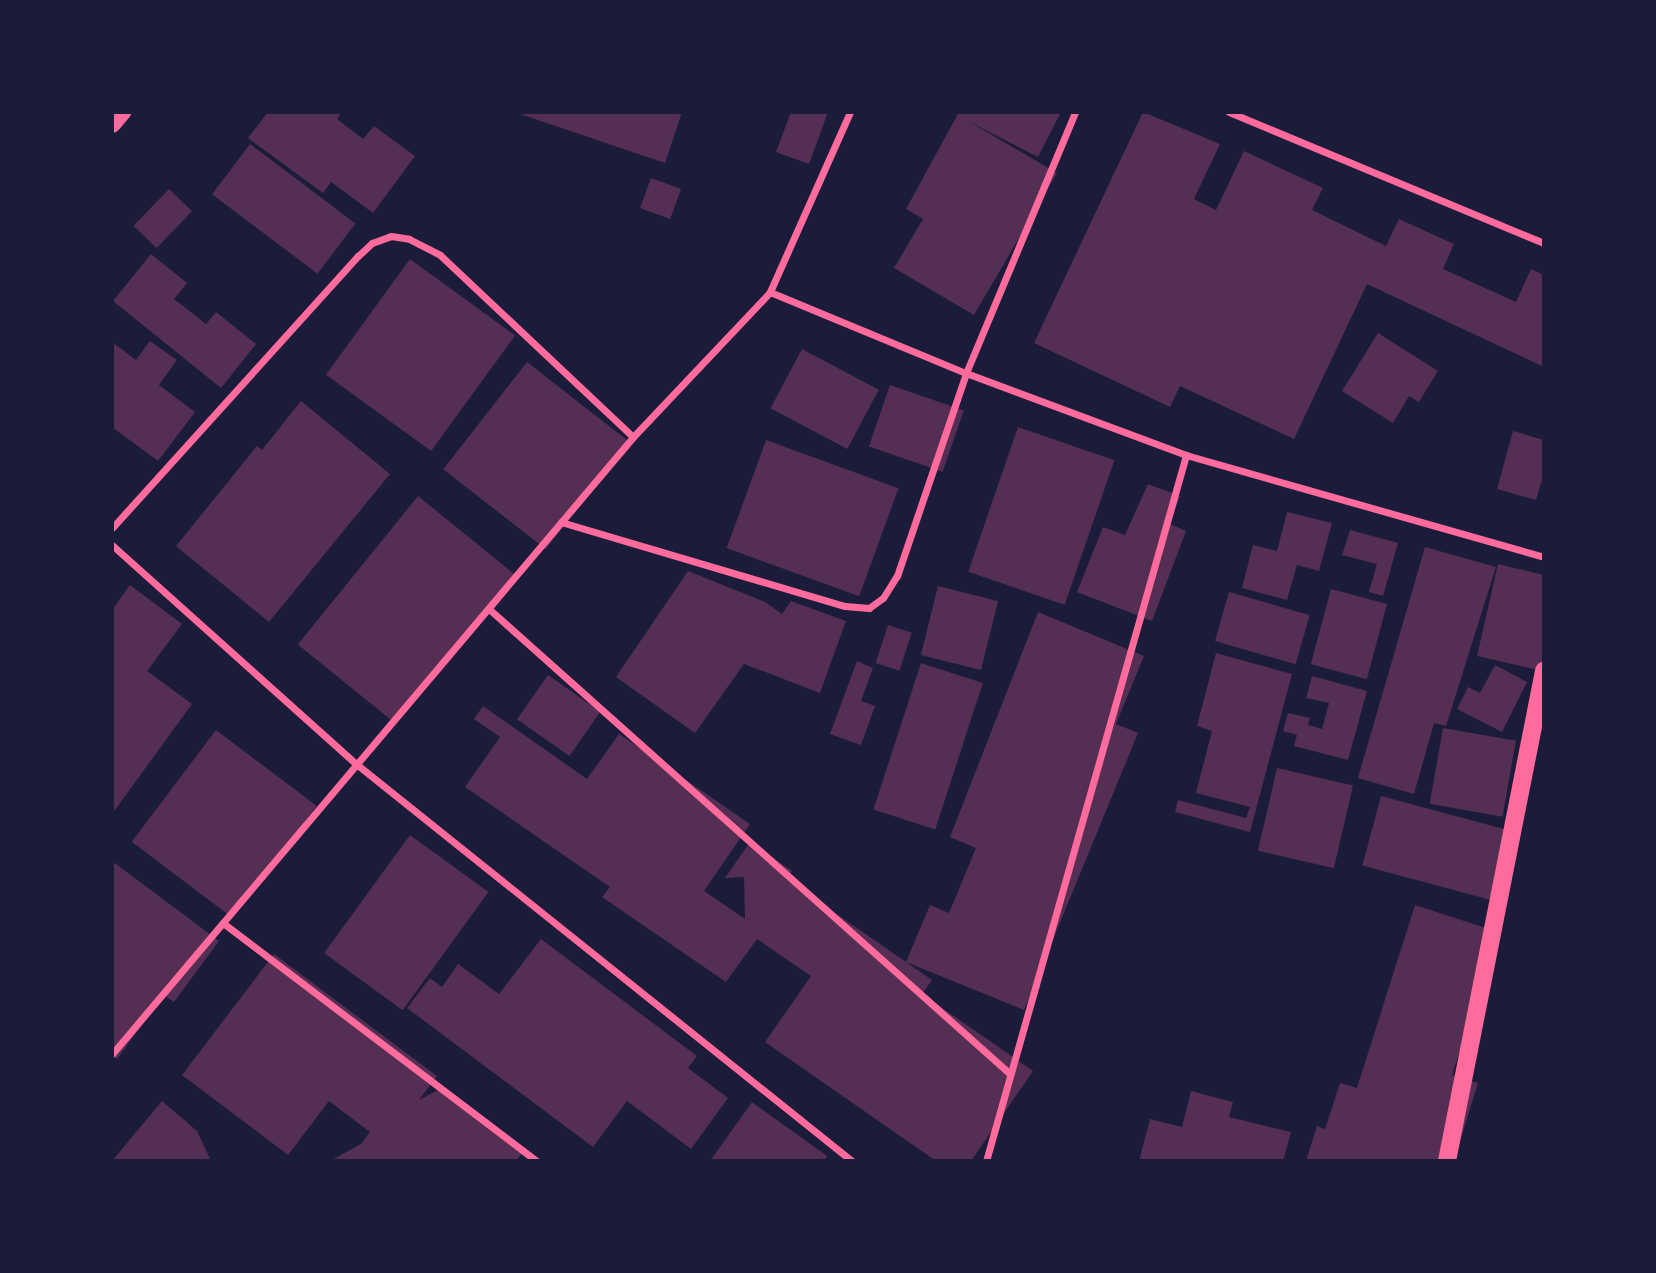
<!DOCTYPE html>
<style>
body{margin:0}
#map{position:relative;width:1656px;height:1273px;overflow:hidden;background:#1b1b3a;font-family:"Alegreya Sans",sans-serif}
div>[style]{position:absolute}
.building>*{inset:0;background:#542f53;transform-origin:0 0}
.minor>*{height:7px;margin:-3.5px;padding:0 3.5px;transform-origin:3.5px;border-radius:3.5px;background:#ff6b9d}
.primary>*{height:18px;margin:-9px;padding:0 9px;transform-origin:9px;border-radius:9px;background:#ff6b9d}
span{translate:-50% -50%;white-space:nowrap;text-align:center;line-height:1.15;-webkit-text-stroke:7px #1b1b3a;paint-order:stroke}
.frame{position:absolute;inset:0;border:114px solid #1b1b3a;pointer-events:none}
</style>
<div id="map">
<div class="building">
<i style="clip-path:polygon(268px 112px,342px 112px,337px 119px,363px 139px,374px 126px,415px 156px,373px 213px,331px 182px,323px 193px,248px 138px)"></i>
<i style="clip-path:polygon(514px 112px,682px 112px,665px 163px)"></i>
<i style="clip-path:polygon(791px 112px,828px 112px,809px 164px,776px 152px)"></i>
<i style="clip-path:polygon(959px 112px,1061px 112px,1038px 157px,968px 121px,1057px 173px,974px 315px,894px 268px,923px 219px,906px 209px)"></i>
<i style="clip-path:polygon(1143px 112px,1220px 144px,1194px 199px,1216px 210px,1244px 151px,1323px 188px,1312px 210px,1386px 246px,1399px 219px,1454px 244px,1443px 269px,1516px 302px,1531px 269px,1544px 275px,1544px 367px,1367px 284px,1294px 439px,1180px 386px,1170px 407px,1034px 343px)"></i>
<i style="left:250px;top:144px;width:132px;height:63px;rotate:37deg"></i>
<i style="left:651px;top:178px;width:32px;height:32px;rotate:20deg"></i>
<i style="left:169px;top:189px;width:32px;height:51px;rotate:44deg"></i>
<i style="clip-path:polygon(151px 254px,187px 283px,174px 299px,206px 324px,216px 312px,256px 344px,221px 388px,113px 301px)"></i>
<i style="left:410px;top:259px;width:130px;height:143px;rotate:36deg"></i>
<i style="clip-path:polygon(1378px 333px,1438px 371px,1419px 402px,1409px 396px,1393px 423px,1342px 391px)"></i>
<i style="clip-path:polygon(150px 341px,177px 360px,159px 385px,195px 412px,158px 461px,112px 427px,112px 342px,136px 360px)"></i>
<i style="left:802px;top:349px;width:87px;height:67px;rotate:28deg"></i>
<i style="left:527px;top:362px;width:130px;height:136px;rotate:38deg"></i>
<i style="left:890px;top:385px;width:78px;height:65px;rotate:19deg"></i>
<i style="clip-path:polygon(301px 401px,390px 474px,269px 622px,176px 546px,257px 446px,262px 450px)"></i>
<i style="left:1018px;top:427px;width:102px;height:153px;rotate:19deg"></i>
<i style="clip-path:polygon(1513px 431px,1544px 440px,1544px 473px,1536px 500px,1497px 489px)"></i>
<i style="left:766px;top:440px;width:141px;height:115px;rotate:20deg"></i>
<i style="clip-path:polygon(1148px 484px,1180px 496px,1170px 524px,1186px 531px,1152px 621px,1077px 592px,1103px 527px,1125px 535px)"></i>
<i style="left:418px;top:496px;width:125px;height:191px;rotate:39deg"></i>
<i style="clip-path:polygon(1287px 512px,1332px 523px,1319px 571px,1297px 565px,1287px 600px,1242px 588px,1253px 545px,1277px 551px)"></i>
<i style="clip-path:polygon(1350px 530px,1398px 543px,1383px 596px,1369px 592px,1377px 564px,1342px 555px)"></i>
<i style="clip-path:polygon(1425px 547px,1496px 567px,1446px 726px,1434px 723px,1414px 794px,1358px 778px)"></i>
<i style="clip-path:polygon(1498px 564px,1544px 575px,1543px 671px,1477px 656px)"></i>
<i style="clip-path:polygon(688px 571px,765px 602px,782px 614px,791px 601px,846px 621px,820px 693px,744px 664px,695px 733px,616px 677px)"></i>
<i style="clip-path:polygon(130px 585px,182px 624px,147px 671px,192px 704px,112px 814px,112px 610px)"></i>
<i style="left:938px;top:586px;width:62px;height:71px;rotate:14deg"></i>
<i style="left:1331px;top:589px;width:58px;height:78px;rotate:15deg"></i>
<i style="left:1229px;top:592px;width:84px;height:51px;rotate:16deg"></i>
<i style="clip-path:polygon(1038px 612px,1144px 656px,1116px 724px,1138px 733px,1024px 1010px,906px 962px,930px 905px,949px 913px,976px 848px,950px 837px)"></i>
<i style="left:888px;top:625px;width:25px;height:40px;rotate:18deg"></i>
<i style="clip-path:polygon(1216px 653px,1292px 674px,1250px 832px,1175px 812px,1178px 800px,1246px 818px,1250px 807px,1196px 793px,1212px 731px,1197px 726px)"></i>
<i style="clip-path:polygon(857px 661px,873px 668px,861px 701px,875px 706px,861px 745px,830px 734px)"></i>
<i style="left:921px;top:663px;width:65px;height:154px;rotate:18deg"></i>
<i style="clip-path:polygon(1495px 665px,1527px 682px,1502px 732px,1457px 709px,1468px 687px,1480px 693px)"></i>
<i style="left:548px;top:675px;width:64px;height:54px;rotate:35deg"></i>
<i style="clip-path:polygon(1312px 676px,1367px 691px,1348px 760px,1294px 746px,1297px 735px,1283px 731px,1288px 713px,1310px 718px,1308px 725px,1322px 729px,1329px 703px,1306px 698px)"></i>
<i style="clip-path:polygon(483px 706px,587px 779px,619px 734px,750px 824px,704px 891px,745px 919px,744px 877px,725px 878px,750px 842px,792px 871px,786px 879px,932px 980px,922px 994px,1033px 1071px,971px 1161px,936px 1161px,765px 1042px,811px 976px,757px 939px,726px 982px,602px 897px,610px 887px,465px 787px,500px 737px,474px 719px)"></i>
<i style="left:1443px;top:728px;width:74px;height:77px;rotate:10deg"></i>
<i style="left:216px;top:730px;width:126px;height:140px;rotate:37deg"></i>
<i style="left:1277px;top:768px;width:78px;height:85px;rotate:13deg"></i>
<i style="left:1381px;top:796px;width:132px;height:72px;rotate:15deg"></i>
<i style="left:410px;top:835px;width:97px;height:146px;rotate:36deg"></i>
<i style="clip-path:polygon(112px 861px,219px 941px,174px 1002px,164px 995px,117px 1059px,112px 1055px)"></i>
<i style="clip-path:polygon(1415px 905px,1498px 932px,1452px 1075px,1478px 1083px,1454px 1161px,1306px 1161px,1317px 1126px,1325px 1129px,1340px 1083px,1357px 1088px)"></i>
<i style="clip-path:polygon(541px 939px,697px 1056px,688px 1068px,728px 1098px,691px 1149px,627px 1101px,593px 1147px,407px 1008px,430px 978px,442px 987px,458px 964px,499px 994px)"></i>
<i style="clip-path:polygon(274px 954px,437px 1076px,419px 1100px,440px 1089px,523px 1152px,516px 1161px,330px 1161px,361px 1144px,370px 1132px,329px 1101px,288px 1155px,182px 1075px)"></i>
<i style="clip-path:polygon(1191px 1091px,1233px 1102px,1229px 1117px,1291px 1132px,1283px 1161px,1139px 1161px,1150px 1119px,1182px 1127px)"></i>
<i style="clip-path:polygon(162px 1101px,197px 1131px,211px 1161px,112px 1161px)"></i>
<i style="clip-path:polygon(752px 1102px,827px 1156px,824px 1161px,710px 1161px)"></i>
</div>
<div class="minor">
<i style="left:850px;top:112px;width:197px;rotate:114deg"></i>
<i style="left:770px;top:292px;width:212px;rotate:22.5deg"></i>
<i style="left:966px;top:373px;width:235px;rotate:20.4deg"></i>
<i style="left:1186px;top:455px;width:372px;rotate:15.9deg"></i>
<i style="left:1229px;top:112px;width:341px;rotate:22.6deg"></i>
<i style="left:561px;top:522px;width:296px;rotate:16.5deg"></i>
<i style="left:845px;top:606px;width:24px;rotate:5deg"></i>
<i style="left:869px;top:608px;width:17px;rotate:-36deg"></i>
<i style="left:883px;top:598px;width:26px;rotate:-58deg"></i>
<i style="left:897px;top:576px;width:214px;rotate:-71.2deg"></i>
<i style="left:966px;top:373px;width:283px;rotate:-67.3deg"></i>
<i style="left:112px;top:528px;width:367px;rotate:-47.9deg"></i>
<i style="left:358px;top:256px;width:19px;rotate:-43deg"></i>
<i style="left:372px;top:243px;width:20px;rotate:-20deg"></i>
<i style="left:391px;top:236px;width:18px;rotate:9deg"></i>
<i style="left:409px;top:239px;width:35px;rotate:27deg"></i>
<i style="left:440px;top:255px;width:265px;rotate:43.3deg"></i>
<i style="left:112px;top:545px;width:326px;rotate:41.9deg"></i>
<i style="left:355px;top:763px;width:637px;rotate:38.69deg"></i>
<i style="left:489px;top:609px;width:696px;rotate:41.74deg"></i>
<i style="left:223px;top:923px;width:393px;rotate:37.2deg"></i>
<i style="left:112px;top:1054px;width:808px;rotate:-49.82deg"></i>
<i style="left:633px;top:437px;width:199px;rotate:-46.6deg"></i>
<i style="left:986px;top:1161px;width:734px;rotate:-74.18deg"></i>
</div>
<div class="primary">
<i style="left:112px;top:124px;width:16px;rotate:-50deg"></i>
<i style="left:1447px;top:1161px;width:500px;rotate:-78.8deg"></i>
</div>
<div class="frame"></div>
</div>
